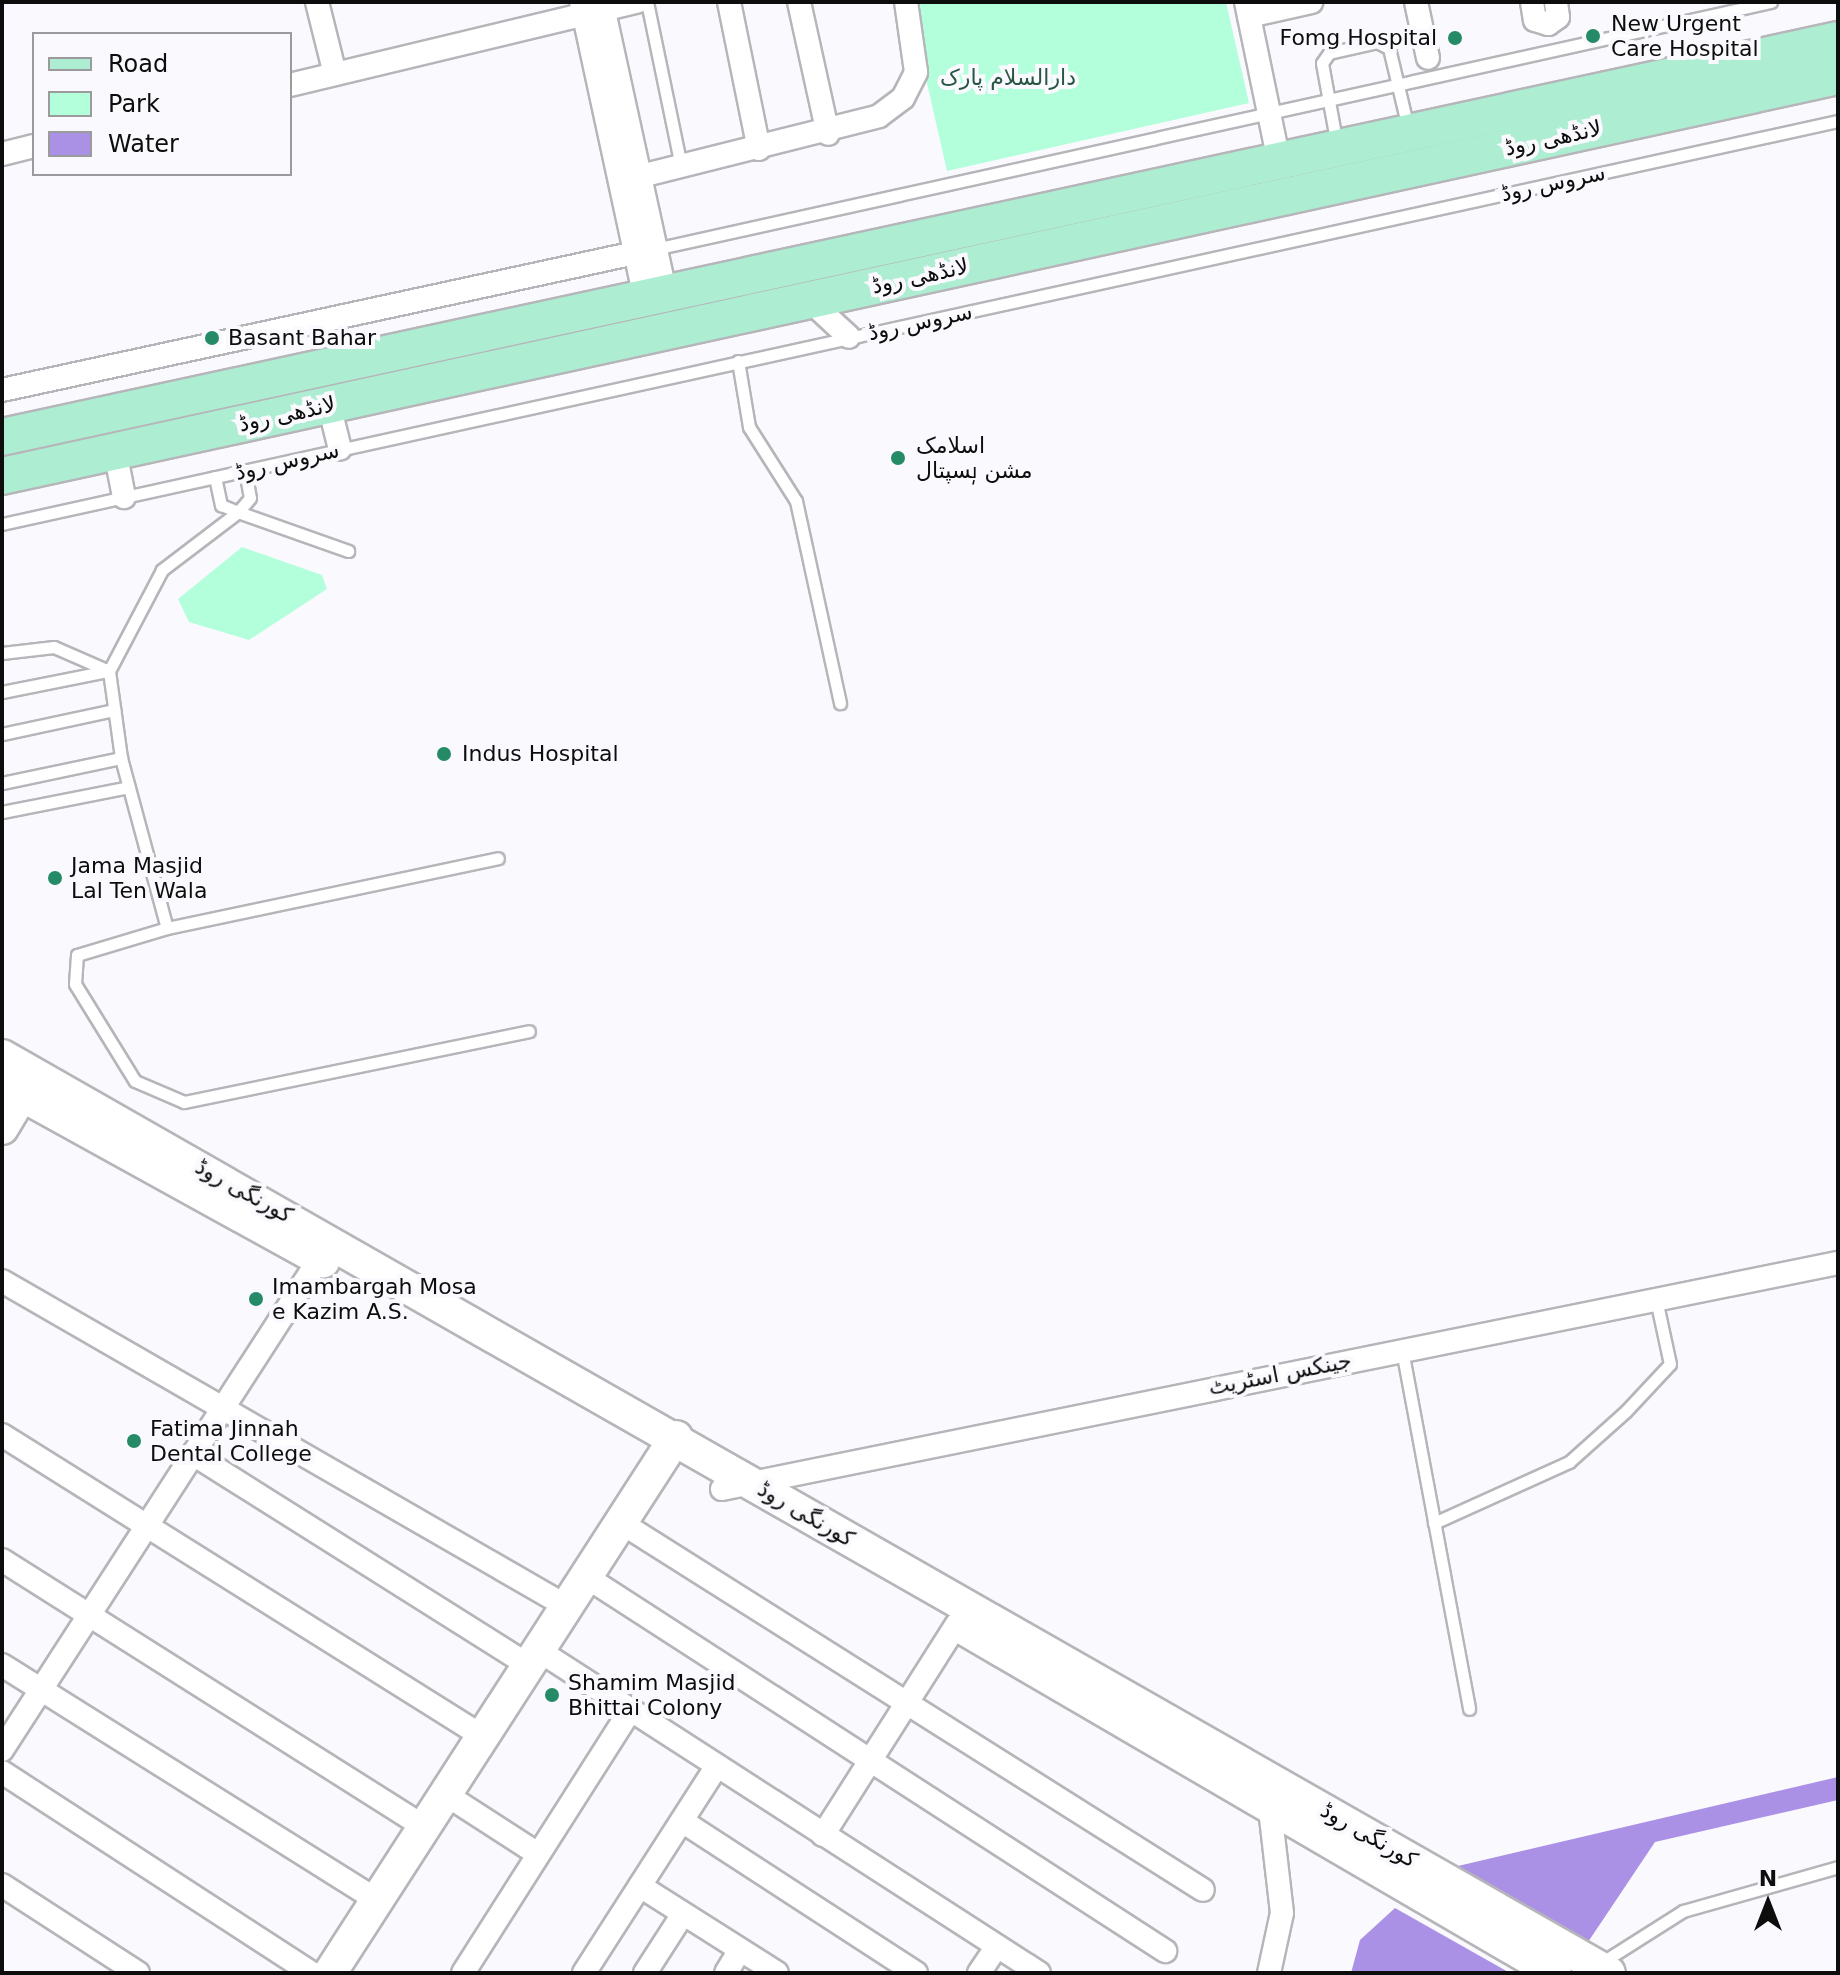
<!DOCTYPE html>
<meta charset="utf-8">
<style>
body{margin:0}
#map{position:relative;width:1840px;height:1975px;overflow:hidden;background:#faf9fd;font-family:"DejaVu Sans",Cairo,sans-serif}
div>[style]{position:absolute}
.green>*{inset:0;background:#b3ffdc}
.water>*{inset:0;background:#aa91e6}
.roads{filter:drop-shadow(2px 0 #b6b5b9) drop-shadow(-2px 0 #b6b5b9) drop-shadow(0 2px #b6b5b9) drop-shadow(0 -2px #b6b5b9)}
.lane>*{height:11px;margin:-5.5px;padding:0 5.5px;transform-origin:5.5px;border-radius:5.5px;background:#fff}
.street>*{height:22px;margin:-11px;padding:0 11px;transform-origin:11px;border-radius:11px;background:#fff}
.secondary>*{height:32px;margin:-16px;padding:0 16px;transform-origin:16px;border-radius:16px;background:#fff}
.primary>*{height:36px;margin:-18px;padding:0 18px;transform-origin:18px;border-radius:18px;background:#adeed3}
.dots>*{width:22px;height:22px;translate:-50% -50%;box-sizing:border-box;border:4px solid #faf9fd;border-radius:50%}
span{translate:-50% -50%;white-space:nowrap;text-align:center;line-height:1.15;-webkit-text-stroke:8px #faf9fd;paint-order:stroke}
.poi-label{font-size:22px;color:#0d0d0e}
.left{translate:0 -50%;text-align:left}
.right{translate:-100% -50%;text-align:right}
.park-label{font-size:22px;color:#285643}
.street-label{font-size:22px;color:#0d0d0e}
.frame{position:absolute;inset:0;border:4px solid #0d0d0e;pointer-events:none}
.legend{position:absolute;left:32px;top:32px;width:260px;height:144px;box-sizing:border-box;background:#faf9fd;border:2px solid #9b9b9d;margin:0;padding:10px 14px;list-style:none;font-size:24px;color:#0d0d0e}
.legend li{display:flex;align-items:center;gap:16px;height:40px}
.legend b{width:40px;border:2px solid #9b9b9d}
.north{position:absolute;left:1728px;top:1863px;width:80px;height:80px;-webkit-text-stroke:6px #faf9fd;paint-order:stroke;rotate:0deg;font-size:22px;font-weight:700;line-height:32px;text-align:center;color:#0d0d0e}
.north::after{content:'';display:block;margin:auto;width:28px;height:36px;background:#0d0d0e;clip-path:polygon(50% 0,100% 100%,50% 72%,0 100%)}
</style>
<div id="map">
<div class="green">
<i style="clip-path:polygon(1226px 2px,1249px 103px,947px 171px,909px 4px)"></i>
<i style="clip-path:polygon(242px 547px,322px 575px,327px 589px,249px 640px,189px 622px,178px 599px)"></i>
</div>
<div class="water">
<i style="clip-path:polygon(1838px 1777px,1838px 1800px,1655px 1842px,1588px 1942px,1441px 1870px)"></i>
<i style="clip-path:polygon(1395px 1908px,1510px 1973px,1351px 1973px,1360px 1940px)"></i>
</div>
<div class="roads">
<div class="lane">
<i style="left:647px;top:2px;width:167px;rotate:78.3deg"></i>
<i style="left:1337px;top:145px;width:83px;rotate:-100.4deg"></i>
<i style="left:1322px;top:63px;width:12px;rotate:-55deg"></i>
<i style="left:1329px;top:53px;width:49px;rotate:-12.9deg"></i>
<i style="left:1377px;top:42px;width:13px;rotate:27deg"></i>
<i style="left:1389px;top:48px;width:82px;rotate:76.6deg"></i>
<i style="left:655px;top:249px;width:1143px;rotate:-12.48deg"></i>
<i style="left:738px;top:361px;width:67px;rotate:80.5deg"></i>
<i style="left:749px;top:427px;width:88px;rotate:57.6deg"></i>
<i style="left:796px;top:501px;width:207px;rotate:77.7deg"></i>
<i style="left:245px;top:470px;width:28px;rotate:80deg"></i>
<i style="left:250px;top:498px;width:18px;rotate:131deg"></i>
<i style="left:238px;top:512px;width:117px;rotate:19.5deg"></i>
<i style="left:215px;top:477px;width:29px;rotate:78deg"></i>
<i style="left:221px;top:505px;width:18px;rotate:22deg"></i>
<i style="left:238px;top:512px;width:96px;rotate:142.7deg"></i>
<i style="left:162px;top:570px;width:114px;rotate:117.7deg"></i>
<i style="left:109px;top:671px;width:88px;rotate:82.1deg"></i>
<i style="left:121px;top:758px;width:176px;rotate:74.9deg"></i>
<i style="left:167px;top:928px;width:94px;rotate:163.3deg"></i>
<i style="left:77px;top:955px;width:29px;rotate:94deg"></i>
<i style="left:75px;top:984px;width:114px;rotate:58.3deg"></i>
<i style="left:135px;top:1081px;width:53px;rotate:23.2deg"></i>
<i style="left:184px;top:1102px;width:352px;rotate:-11.6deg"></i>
<i style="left:2px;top:524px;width:1880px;rotate:-12.38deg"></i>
<i style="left:2px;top:653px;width:52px;rotate:-6.6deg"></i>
<i style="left:54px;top:647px;width:60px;rotate:23.6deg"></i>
<i style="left:2px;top:692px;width:107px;rotate:-11.3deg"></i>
<i style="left:2px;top:734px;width:115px;rotate:-12.1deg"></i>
<i style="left:2px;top:783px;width:122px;rotate:-11.9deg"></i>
<i style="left:2px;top:812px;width:129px;rotate:-11.1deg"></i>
<i style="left:167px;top:928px;width:338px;rotate:-11.9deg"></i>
<i style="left:1402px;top:1350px;width:365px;rotate:79.4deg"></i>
<i style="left:1434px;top:1523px;width:148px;rotate:-24.3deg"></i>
<i style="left:1569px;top:1462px;width:76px;rotate:-41.8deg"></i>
<i style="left:1626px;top:1411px;width:64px;rotate:-46.9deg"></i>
<i style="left:1670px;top:1364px;width:66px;rotate:-102.2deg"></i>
<i style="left:1601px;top:1963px;width:97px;rotate:-32.4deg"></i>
<i style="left:1683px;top:1911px;width:161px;rotate:-15.8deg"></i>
</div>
<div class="street">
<i style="left:317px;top:2px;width:74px;rotate:76deg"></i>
<i style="left:581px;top:2px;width:304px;rotate:77.8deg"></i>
<i style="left:602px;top:2px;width:300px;rotate:77.7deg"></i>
<i style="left:729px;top:2px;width:150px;rotate:78.5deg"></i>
<i style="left:799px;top:2px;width:135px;rotate:77.6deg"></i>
<i style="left:1246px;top:2px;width:163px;rotate:78.3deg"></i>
<i style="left:1416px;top:2px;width:57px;rotate:77.9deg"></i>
<i style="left:1532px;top:2px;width:18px;rotate:81deg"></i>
<i style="left:1535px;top:20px;width:14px;rotate:17deg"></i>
<i style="left:1548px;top:24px;width:12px;rotate:-35deg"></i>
<i style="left:1558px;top:17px;width:15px;rotate:-98deg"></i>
<i style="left:1249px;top:16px;width:64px;rotate:-12.7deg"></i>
<i style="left:290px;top:85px;width:357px;rotate:-13.5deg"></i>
<i style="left:2px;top:154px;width:33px;rotate:-14deg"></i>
<i style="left:641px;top:176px;width:245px;rotate:-14.1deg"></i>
<i style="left:879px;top:116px;width:30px;rotate:-37deg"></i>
<i style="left:903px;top:98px;width:29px;rotate:-63deg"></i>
<i style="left:916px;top:72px;width:71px;rotate:-98.1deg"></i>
<i style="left:809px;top:300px;width:54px;rotate:42.8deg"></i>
<i style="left:2px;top:390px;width:648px;rotate:-12.21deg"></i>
<i style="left:329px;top:405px;width:45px;rotate:76deg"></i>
<i style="left:115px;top:451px;width:47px;rotate:78.9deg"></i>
<i style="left:2px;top:1281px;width:651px;rotate:29.95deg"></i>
<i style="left:2px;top:1435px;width:567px;rotate:32.09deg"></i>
<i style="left:193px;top:1454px;width:396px;rotate:32.2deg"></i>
<i style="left:722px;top:1489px;width:1139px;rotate:-11.45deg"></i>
<i style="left:620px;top:1522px;width:689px;rotate:32.26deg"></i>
<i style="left:2px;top:1560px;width:499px;rotate:32.3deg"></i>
<i style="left:585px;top:1576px;width:691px;rotate:32.88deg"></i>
<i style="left:538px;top:1650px;width:596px;rotate:32.81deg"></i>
<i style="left:2px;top:1665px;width:443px;rotate:32.1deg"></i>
<i style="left:2px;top:1750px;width:599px;rotate:-57.13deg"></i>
<i style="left:2px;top:1772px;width:369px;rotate:33deg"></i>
<i style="left:445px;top:1794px;width:111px;rotate:32.8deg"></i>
<i style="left:682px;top:1821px;width:279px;rotate:33deg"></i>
<i style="left:823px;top:1835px;width:250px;rotate:-57.6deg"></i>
<i style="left:2px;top:1885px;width:162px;rotate:32.9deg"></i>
<i style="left:640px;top:1886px;width:162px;rotate:32.4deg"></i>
<i style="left:463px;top:1973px;width:311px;rotate:-57.5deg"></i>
<i style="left:584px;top:1973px;width:246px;rotate:-57.3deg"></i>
<i style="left:645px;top:1973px;width:70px;rotate:-57.2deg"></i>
<i style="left:726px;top:1973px;width:27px;rotate:-59deg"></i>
<i style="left:979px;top:1973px;width:32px;rotate:-56deg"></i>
<i style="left:1269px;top:1973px;width:61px;rotate:-77.8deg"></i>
<i style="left:1282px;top:1913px;width:105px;rotate:-96.6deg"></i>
</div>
<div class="secondary">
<i style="left:2px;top:1056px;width:1850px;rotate:29.71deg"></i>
<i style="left:2px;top:1084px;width:367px;rotate:28.9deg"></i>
<i style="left:2px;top:1128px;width:39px;rotate:-59deg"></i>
<i style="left:963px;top:1628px;width:685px;rotate:30.23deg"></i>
<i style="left:330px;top:1973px;width:638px;rotate:-57.16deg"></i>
</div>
<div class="primary">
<i style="left:2px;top:437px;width:1878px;rotate:-12.2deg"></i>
<i style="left:2px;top:476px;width:1879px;rotate:-12.29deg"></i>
</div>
</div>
<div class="dots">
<i style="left:1593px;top:36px;background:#258b66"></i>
<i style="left:1455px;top:38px;background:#258b66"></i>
<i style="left:212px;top:338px;background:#258b66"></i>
<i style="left:898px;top:458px;background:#258b66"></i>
<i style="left:444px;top:754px;background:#258b66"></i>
<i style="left:55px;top:878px;background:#258b66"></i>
<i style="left:256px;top:1299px;background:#258b66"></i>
<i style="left:134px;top:1441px;background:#258b66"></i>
<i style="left:552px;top:1695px;background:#258b66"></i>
</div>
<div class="poi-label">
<span class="left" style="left:1611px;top:36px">New Urgent<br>Care Hospital</span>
<span class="right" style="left:1437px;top:38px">Fomg Hospital</span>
<span class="left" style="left:228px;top:338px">Basant Bahar</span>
<span class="left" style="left:916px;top:458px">اسلامک<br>مشن ہسپتال</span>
<span class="left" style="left:462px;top:754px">Indus Hospital</span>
<span class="left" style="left:71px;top:878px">Jama Masjid<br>Lal Ten Wala</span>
<span class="left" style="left:272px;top:1299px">Imambargah Mosa<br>e Kazim A.S.</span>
<span class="left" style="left:150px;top:1441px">Fatima Jinnah<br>Dental College</span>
<span class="left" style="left:568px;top:1695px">Shamim Masjid<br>Bhittai Colony</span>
</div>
<div class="park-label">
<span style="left:1008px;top:78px">دارالسلام پارک</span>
</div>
<div class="street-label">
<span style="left:1553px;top:138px;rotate:-12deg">لانڈھی روڈ</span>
<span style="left:1553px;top:183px;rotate:-12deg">سروس روڈ</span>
<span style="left:920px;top:276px;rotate:-12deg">لانڈھی روڈ</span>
<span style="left:920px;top:322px;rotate:-12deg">سروس روڈ</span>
<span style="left:287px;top:414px;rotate:-12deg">لانڈھی روڈ</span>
<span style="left:287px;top:461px;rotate:-13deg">سروس روڈ</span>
<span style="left:244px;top:1191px;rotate:29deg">کورنگی روڈ</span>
<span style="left:1280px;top:1374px;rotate:-11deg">جینکس اسٹریٹ</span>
<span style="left:806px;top:1514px;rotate:30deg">کورنگی روڈ</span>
<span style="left:1369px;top:1835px;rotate:30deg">کورنگی روڈ</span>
</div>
<div class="frame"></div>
<ul class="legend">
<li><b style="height:10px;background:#adeed3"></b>Road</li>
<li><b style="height:22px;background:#b3ffdc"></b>Park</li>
<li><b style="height:22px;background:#aa91e6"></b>Water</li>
</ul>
<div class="north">N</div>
</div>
